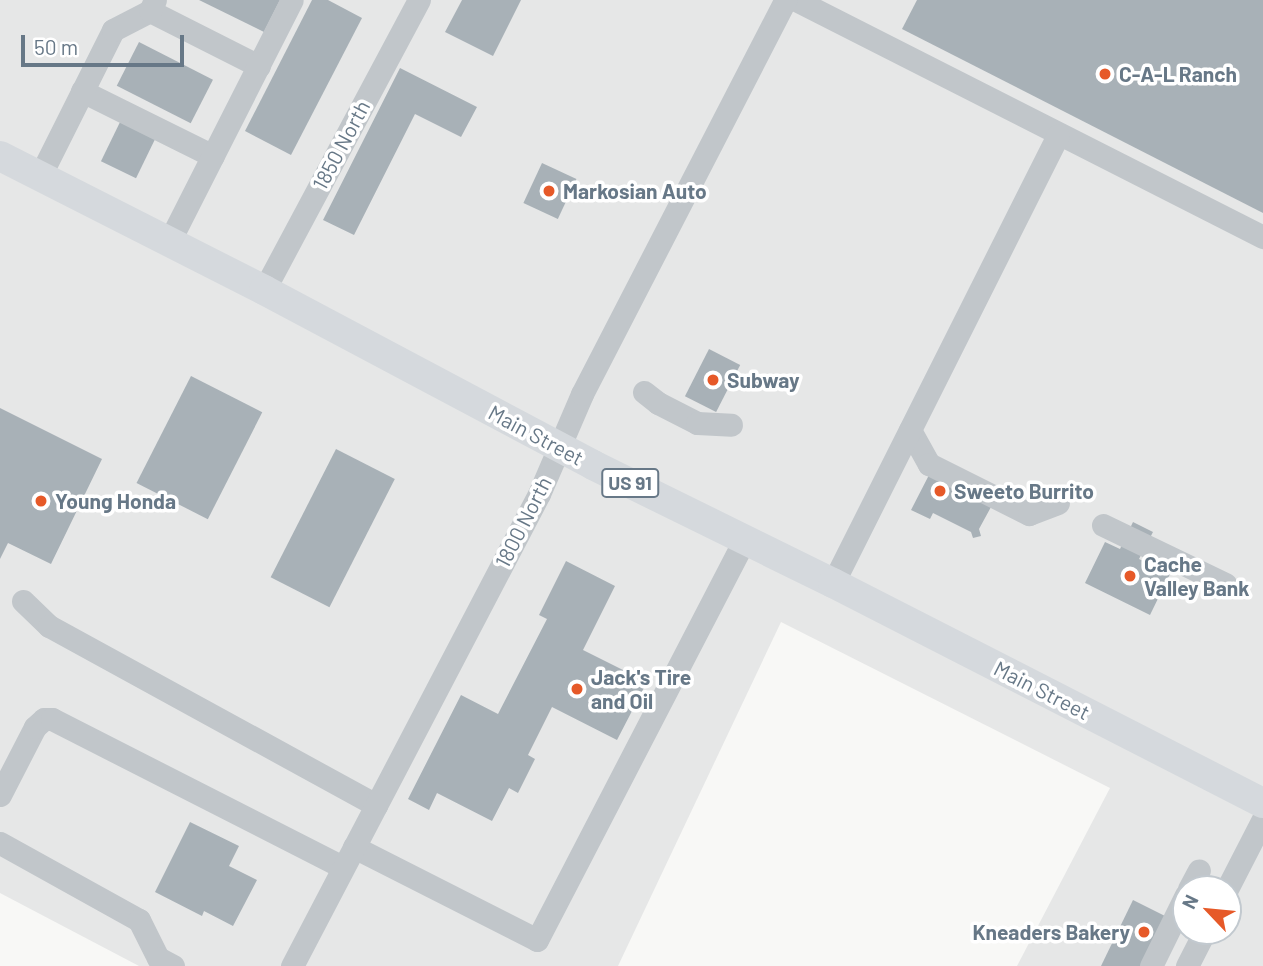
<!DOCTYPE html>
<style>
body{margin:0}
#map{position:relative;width:1263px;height:966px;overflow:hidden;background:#f8f8f6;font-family:Barlow,sans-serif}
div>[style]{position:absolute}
.built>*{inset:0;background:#e6e7e7}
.building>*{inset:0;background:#a8b1b7;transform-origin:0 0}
.minor>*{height:23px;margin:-11.5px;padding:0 11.5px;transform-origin:11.5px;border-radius:11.5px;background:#c1c6ca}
.major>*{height:30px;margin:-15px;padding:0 15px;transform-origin:15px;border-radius:15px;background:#d5d9dd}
.dots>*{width:19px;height:19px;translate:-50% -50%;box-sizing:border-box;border:4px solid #fff;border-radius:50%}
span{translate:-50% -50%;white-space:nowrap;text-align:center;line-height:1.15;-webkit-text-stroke:7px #fff;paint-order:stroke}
.shield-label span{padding:2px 5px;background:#fff;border:2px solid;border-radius:5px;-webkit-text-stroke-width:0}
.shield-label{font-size:19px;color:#677887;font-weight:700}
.poi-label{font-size:21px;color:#677887;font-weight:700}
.left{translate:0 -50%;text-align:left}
.right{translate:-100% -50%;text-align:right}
.street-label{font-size:21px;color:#677887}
.north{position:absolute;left:1172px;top:875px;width:70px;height:70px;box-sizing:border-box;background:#fff;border:2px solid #c2c9cf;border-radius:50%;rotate:296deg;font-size:19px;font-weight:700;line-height:28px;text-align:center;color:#677887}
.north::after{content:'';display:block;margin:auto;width:24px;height:32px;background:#e65928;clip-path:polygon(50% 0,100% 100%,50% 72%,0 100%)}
.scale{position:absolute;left:21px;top:35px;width:163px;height:32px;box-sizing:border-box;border:4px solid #677887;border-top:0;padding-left:9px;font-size:21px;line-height:24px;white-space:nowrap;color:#677887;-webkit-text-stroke:5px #fff;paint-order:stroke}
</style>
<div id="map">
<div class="built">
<i style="clip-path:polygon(evenodd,0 0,1263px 0,1263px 966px,1017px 966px,1110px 788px,781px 622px,618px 966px,139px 966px,0 893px,0 0,1186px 889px,1228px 889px,1228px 931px,1186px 931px,1186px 889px)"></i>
</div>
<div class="building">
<i style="clip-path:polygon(199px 0,280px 0,264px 32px)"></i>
<i style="clip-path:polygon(312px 0,328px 0,362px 18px,291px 155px,245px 131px)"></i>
<i style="clip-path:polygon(462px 0,521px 0,493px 56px,445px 32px)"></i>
<i style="clip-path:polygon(917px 0,1263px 0,1263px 213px,902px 29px)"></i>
<i style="left:139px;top:42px;width:83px;height:49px;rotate:27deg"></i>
<i style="clip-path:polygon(400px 68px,477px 107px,461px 137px,415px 114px,354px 235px,323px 220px)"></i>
<i style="left:122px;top:118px;width:39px;height:48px;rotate:26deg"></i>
<i style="left:542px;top:163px;width:38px;height:44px;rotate:25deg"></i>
<i style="left:709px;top:349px;width:35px;height:53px;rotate:27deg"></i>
<i style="left:191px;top:376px;width:80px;height:120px;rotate:27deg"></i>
<i style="clip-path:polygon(0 408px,102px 459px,51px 564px,8px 543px,0 559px)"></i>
<i style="left:336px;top:449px;width:66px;height:144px;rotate:27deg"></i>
<i style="clip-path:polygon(929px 475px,991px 507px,979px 529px,981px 536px,973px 538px,971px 532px,933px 513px,930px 519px,911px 510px)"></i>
<i style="clip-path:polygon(1133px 522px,1153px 532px,1139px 559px,1170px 574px,1150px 615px,1085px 583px,1105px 542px,1120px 549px)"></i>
<i style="clip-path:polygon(566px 561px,615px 586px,583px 650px,647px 682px,617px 740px,552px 707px,528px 755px,535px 759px,518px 793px,509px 788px,492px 821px,437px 793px,429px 810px,408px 799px,461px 695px,498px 714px,547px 619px,539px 615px)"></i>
<i style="clip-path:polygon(190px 822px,239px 846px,229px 866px,257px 880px,233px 926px,204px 911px,202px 916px,155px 892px)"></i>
<i style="clip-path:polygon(1133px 900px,1167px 917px,1142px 966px,1101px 966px)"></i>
</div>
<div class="minor">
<i style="left:796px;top:0;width:524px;rotate:26.91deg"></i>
<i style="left:150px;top:11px;width:122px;rotate:26.8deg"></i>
<i style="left:82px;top:91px;width:146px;rotate:26.4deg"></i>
<i style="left:40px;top:176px;width:163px;rotate:-63.4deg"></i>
<i style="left:113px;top:30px;width:42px;rotate:-27.2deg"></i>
<i style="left:150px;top:11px;width:12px;rotate:-66deg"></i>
<i style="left:169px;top:242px;width:271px;rotate:-63.1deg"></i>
<i style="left:264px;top:290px;width:329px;rotate:-61.9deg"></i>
<i style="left:644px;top:392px;width:18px;rotate:38deg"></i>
<i style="left:658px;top:403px;width:44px;rotate:27.1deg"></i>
<i style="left:697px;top:423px;width:34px;rotate:3deg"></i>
<i style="left:910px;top:430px;width:39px;rotate:61deg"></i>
<i style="left:929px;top:464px;width:112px;rotate:26.6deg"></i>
<i style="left:1029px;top:514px;width:31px;rotate:-21deg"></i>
<i style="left:1103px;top:525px;width:136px;rotate:25.8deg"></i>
<i style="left:833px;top:583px;width:501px;rotate:-63.33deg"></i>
<i style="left:23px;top:601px;width:36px;rotate:44deg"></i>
<i style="left:49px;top:626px;width:373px;rotate:28.7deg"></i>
<i style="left:0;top:795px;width:76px;rotate:-62.8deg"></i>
<i style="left:35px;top:727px;width:12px;rotate:-42deg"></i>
<i style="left:44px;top:719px;width:8px"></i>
<i style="left:52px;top:719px;width:326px;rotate:27deg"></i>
<i style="left:0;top:843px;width:159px;rotate:29deg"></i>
<i style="left:139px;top:920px;width:42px;rotate:63.4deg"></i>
<i style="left:158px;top:958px;width:17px;rotate:28deg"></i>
<i style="left:354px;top:847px;width:205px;rotate:26.9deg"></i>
<i style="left:537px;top:940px;width:449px;rotate:-62.6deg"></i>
<i style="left:1189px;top:889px;width:21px;rotate:-62deg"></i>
<i style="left:1227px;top:889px;width:79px;rotate:-62.8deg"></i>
<i style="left:292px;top:966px;width:533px;rotate:-62.38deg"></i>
<i style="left:539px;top:494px;width:109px;rotate:-66.7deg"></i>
<i style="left:582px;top:394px;width:443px;rotate:-62.7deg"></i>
<i style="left:1151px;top:966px;width:79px;rotate:-63.8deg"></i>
<i style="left:1187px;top:966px;width:39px;rotate:-63deg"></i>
</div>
<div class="major">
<i style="left:0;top:156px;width:296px;rotate:26.9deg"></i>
<i style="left:264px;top:290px;width:373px;rotate:28deg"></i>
<i style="left:593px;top:465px;width:267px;rotate:26.2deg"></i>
<i style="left:833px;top:583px;width:483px;rotate:27.1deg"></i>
</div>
<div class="dots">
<i style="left:1105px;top:74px;background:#e65928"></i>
<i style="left:549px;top:191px;background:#e65928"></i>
<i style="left:713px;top:380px;background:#e65928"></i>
<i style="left:940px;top:491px;background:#e65928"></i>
<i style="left:41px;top:501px;background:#e65928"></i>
<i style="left:1130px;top:576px;background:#e65928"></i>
<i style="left:577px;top:689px;background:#e65928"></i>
<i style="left:1144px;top:932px;background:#e65928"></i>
</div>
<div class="shield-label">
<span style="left:630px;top:483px">US 91</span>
</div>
<div class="poi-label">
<span class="left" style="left:1119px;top:74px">C-A-L Ranch</span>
<span class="left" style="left:563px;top:191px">Markosian Auto</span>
<span class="left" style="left:727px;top:380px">Subway</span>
<span class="left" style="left:954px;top:491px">Sweeto Burrito</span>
<span class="left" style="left:55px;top:501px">Young Honda</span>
<span class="left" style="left:1144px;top:576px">Cache<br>Valley Bank</span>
<span class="left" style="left:591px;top:689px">Jack's Tire<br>and Oil</span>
<span class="right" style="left:1130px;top:932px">Kneaders Bakery</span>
</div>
<div class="street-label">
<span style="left:341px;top:145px;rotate:-62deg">1850 North</span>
<span style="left:536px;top:435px;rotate:28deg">Main Street</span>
<span style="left:523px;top:522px;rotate:-63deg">1800 North</span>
<span style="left:1042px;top:690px;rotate:27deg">Main Street</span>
</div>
<div class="north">N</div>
<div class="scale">50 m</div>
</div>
